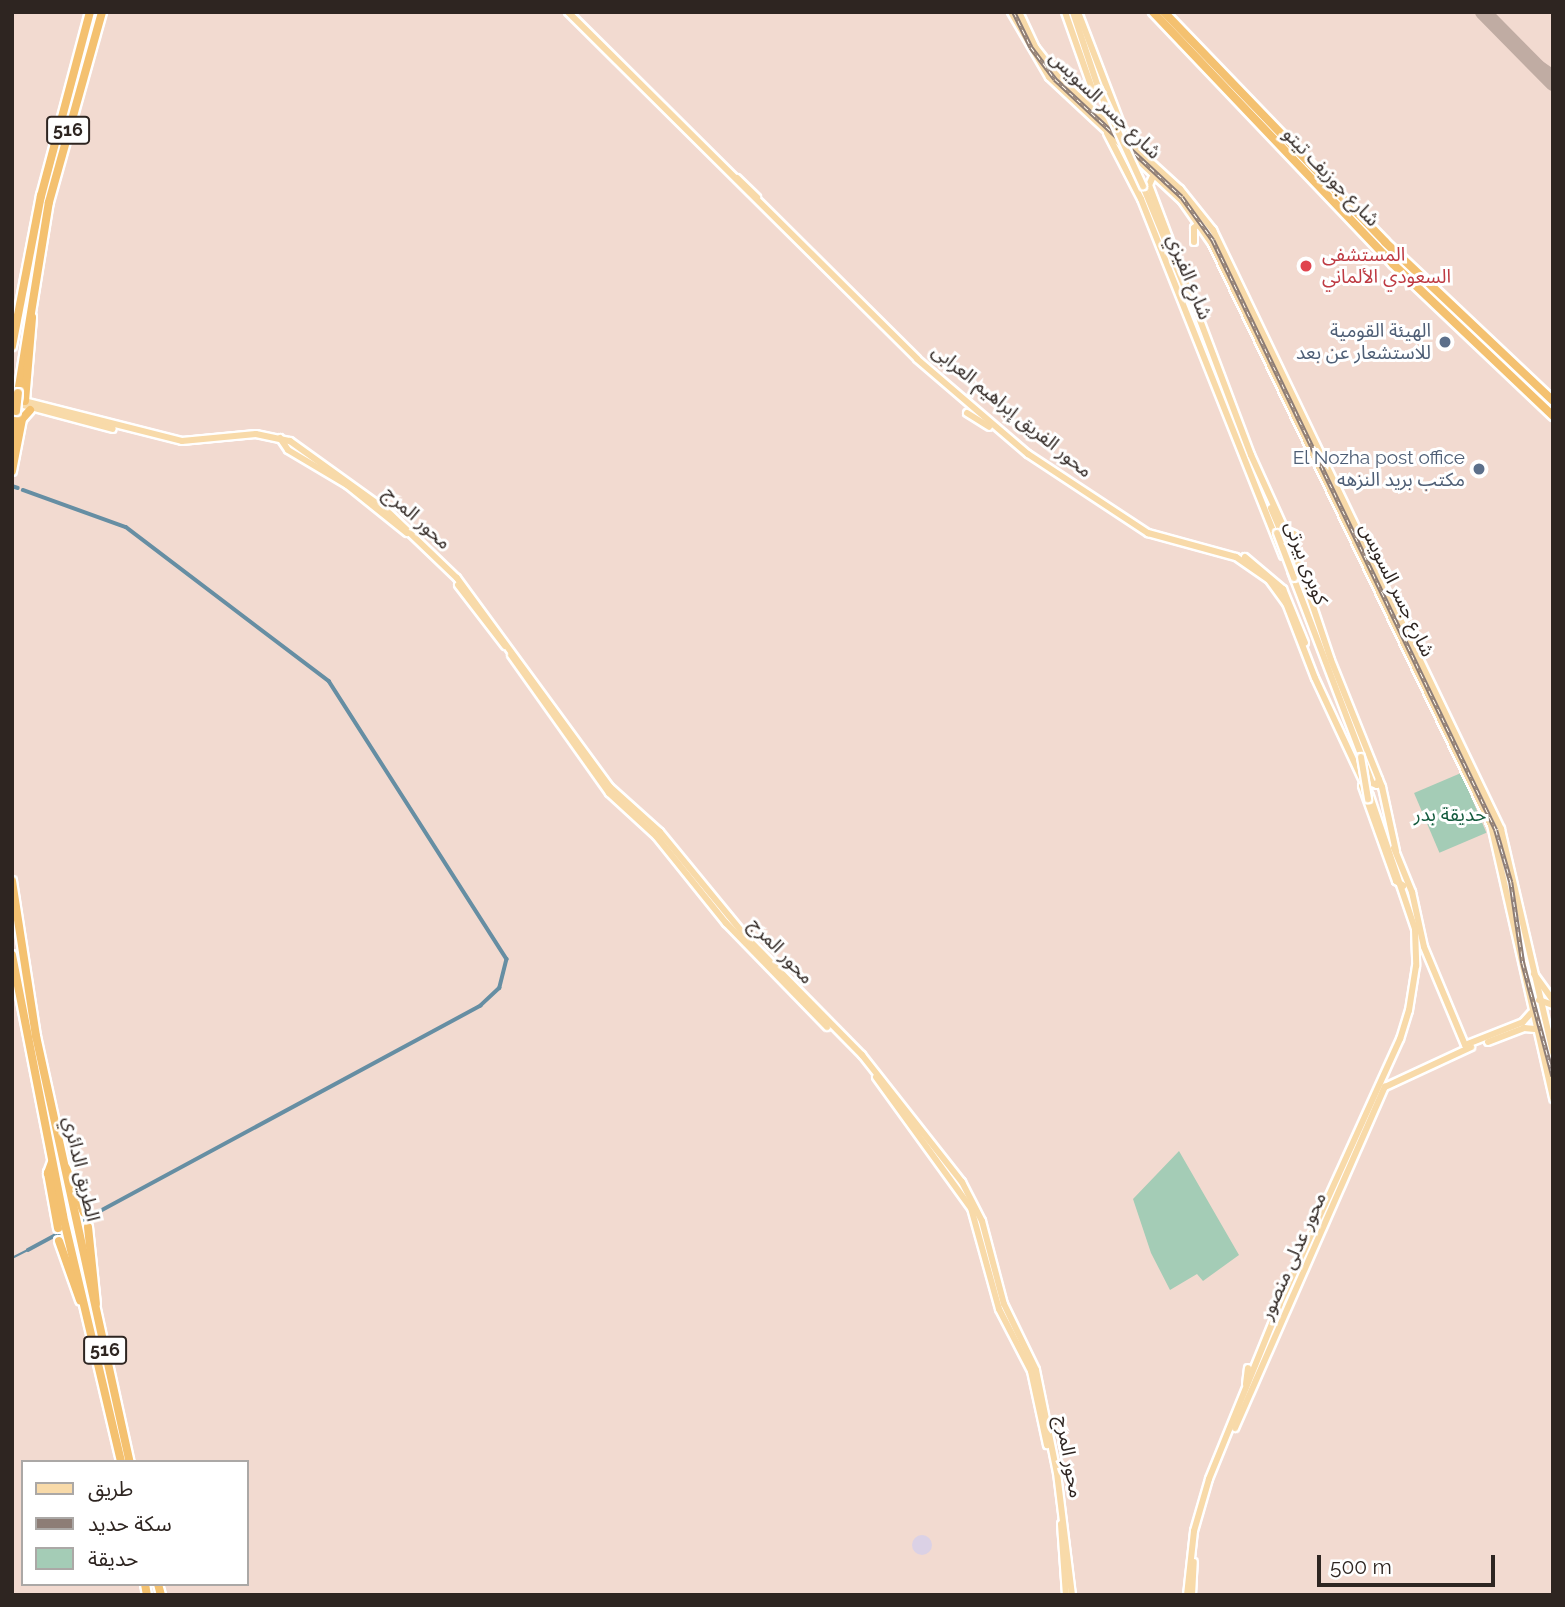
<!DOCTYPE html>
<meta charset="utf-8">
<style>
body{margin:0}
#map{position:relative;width:1565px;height:1607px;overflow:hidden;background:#f2dad0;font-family:Raleway,"Noto Sans Arabic",sans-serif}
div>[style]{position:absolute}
.industrial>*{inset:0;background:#dbd1e5}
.round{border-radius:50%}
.green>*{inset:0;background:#a4ccb6;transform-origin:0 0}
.stream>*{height:2px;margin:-1px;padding:0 1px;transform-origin:1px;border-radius:1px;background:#668ea3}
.canal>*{height:3.5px;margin:-1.75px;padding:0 1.75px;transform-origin:1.75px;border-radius:1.75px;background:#668ea3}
.taxiway>*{height:6px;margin:-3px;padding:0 3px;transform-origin:3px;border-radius:3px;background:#c0aca3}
.runway>*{height:16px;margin:-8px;padding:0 8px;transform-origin:8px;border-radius:8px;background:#c0aca3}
.roads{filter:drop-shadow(2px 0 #fff) drop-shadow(-2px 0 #fff) drop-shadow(0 2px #fff) drop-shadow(0 -2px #fff)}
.major>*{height:6px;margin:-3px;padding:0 3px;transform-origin:3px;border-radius:3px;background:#f8daa9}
.highway>*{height:8px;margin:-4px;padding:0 4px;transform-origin:4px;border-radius:4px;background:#f4c170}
.rail>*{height:4.5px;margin-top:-2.25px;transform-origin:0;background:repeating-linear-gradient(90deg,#fff 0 5px,#8d7d76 0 10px);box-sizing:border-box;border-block:2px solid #8d7d76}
.bridges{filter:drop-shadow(2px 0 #fff) drop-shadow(-2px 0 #fff) drop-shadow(0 2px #fff) drop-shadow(0 -2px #fff)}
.major-bridge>*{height:6px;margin:-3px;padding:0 3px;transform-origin:3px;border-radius:3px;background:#f8daa9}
.highway-bridge>*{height:8px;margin:-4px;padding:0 4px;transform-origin:4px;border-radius:4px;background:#f4c170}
.dots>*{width:19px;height:19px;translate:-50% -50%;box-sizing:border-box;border:4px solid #fff;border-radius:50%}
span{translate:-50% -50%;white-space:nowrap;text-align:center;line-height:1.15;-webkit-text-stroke:6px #fff;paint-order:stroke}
.shield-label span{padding:2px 5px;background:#fff;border:2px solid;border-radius:5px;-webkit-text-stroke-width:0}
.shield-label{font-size:18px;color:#2e2521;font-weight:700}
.street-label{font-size:19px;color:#2e2521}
.health-label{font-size:19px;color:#be3a42}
.left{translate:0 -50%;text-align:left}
.service-label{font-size:19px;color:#4e5e75}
.right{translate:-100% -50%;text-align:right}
.park-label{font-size:19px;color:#135a3d}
.frame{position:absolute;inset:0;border:14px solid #2e2521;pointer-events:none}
.legend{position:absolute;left:21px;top:1460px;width:228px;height:126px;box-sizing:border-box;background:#fff;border:2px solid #aba8a6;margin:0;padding:9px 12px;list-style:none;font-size:21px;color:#2e2521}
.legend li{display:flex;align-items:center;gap:14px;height:35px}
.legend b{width:35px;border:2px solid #aba8a6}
.scale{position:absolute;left:1317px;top:1555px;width:178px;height:32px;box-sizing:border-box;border:4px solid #2e2521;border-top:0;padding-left:9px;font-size:21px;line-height:24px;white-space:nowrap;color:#2e2521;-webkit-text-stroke:5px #fff;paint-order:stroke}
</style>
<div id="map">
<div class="industrial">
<i class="round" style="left:912px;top:1535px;width:20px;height:20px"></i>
</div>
<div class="green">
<i style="left:1461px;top:773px;width:65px;height:51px;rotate:67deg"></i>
<i style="clip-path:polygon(1179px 1151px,1239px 1255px,1203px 1281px,1197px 1274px,1170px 1290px,1151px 1253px,1133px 1199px)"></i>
</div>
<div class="stream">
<i style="left:12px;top:1258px;width:22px;rotate:-27deg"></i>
</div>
<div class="canal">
<i style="left:12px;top:486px;width:6px;rotate:18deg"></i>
<i style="left:23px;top:490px;width:109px;rotate:19.8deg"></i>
<i style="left:126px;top:527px;width:255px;rotate:37.2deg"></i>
<i style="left:329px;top:681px;width:330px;rotate:57.4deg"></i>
<i style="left:507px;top:959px;width:30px;rotate:104deg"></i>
<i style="left:500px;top:988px;width:26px;rotate:137deg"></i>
<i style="left:481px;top:1006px;width:514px;rotate:151.64deg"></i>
</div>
<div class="taxiway">
<i style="left:1519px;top:49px;width:41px;rotate:34.1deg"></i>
</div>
<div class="runway">
<i style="left:1483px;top:12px;width:100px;rotate:45.4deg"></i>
</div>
<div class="roads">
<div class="major">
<i style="left:568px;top:12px;width:492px;rotate:44.8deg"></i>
<i style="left:917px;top:359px;width:146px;rotate:40.6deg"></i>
<i style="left:1028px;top:454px;width:144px;rotate:33.4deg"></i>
<i style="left:1148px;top:533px;width:91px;rotate:15.3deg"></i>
<i style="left:1236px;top:557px;width:40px;rotate:34.9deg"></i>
<i style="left:1269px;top:580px;width:29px;rotate:54deg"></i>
<i style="left:1286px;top:603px;width:80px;rotate:68.9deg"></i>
<i style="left:1315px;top:678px;width:130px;rotate:65deg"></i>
<i style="left:1370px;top:796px;width:140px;rotate:71.3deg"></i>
<i style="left:1415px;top:929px;width:37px;rotate:88deg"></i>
<i style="left:1416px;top:966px;width:45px;rotate:99deg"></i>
<i style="left:1409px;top:1010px;width:30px;rotate:107deg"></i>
<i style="left:1400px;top:1039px;width:291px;rotate:114.4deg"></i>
<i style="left:1280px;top:1304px;width:189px;rotate:112.1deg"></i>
<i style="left:1209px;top:1479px;width:54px;rotate:106.1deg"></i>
<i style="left:1194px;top:1531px;width:64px;rotate:96.2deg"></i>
<i style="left:1011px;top:12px;width:75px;rotate:59.7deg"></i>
<i style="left:1049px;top:77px;width:182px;rotate:43deg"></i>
<i style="left:1182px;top:201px;width:52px;rotate:55.1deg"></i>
<i style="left:1212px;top:244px;width:645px;rotate:64.35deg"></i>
<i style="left:1491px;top:825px;width:281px;rotate:77.2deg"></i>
<i style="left:1019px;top:12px;width:40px;rotate:65deg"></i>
<i style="left:1036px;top:48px;width:39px;rotate:52deg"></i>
<i style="left:1060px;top:79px;width:163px;rotate:42.5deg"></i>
<i style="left:1180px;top:189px;width:53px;rotate:51.2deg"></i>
<i style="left:1213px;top:230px;width:665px;rotate:64.32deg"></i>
<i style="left:1501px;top:829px;width:230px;rotate:76.9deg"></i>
<i style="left:1065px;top:12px;width:87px;rotate:70.5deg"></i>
<i style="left:1094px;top:94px;width:8px;rotate:113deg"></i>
<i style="left:1091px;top:101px;width:8px;rotate:-173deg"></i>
<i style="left:1073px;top:12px;width:82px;rotate:71.6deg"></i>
<i style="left:1078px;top:12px;width:134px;rotate:69deg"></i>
<i style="left:1107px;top:133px;width:74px;rotate:62.7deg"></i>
<i style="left:1141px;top:199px;width:384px;rotate:68.3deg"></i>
<i style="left:1154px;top:174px;width:12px;rotate:114deg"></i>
<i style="left:1149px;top:185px;width:289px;rotate:69.3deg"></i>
<i style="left:1251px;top:455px;width:82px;rotate:65.6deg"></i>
<i style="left:1285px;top:530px;width:10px;rotate:24deg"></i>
<i style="left:737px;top:178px;width:28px;rotate:44deg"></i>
<i style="left:1143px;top:186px;width:116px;rotate:67.6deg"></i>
<i style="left:1194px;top:242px;width:14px;rotate:-90deg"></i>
<i style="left:1194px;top:228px;width:7px;rotate:-45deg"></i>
<i style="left:12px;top:398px;width:175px;rotate:14.2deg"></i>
<i style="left:182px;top:441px;width:74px;rotate:-5.4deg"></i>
<i style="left:256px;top:434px;width:35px;rotate:12deg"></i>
<i style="left:290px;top:441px;width:118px;rotate:35.7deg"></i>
<i style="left:386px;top:510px;width:98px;rotate:43.8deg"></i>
<i style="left:457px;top:578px;width:259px;rotate:53.8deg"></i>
<i style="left:610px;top:787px;width:67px;rotate:42deg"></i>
<i style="left:660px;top:832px;width:137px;rotate:50.6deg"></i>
<i style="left:747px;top:938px;width:164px;rotate:45.5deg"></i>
<i style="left:862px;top:1055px;width:162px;rotate:51.8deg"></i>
<i style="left:962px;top:1182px;width:44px;rotate:62.9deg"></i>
<i style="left:982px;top:1221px;width:86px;rotate:75.2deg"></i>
<i style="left:1004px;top:1304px;width:73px;rotate:64.1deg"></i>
<i style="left:1036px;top:1370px;width:105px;rotate:78.5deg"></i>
<i style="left:1057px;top:1473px;width:123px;rotate:83deg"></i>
<i style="left:16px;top:403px;width:100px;rotate:15deg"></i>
<i style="left:967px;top:413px;width:26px;rotate:32deg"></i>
<i style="left:280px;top:438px;width:14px;rotate:56deg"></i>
<i style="left:288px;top:450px;width:69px;rotate:30.7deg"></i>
<i style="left:347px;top:485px;width:77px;rotate:38.7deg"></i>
<i style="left:1271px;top:508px;width:26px;rotate:67deg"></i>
<i style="left:1292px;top:544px;width:122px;rotate:71.4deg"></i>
<i style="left:1331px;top:660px;width:137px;rotate:68.1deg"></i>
<i style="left:1382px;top:787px;width:66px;rotate:77.7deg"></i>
<i style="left:1245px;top:557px;width:50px;rotate:40.1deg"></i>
<i style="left:1283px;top:589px;width:58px;rotate:67.8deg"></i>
<i style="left:1291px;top:571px;width:227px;rotate:69.1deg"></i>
<i style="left:1372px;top:783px;width:5px;rotate:22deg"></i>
<i style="left:1377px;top:785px;width:6px;rotate:-72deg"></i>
<i style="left:458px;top:585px;width:77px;rotate:52.4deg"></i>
<i style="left:511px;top:655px;width:169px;rotate:54.6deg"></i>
<i style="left:609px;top:793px;width:64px;rotate:42.5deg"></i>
<i style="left:656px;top:836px;width:112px;rotate:51.2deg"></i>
<i style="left:726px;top:923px;width:145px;rotate:45.8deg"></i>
<i style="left:1362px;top:786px;width:101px;rotate:70.3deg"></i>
<i style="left:1396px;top:881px;width:9px;rotate:32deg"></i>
<i style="left:1394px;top:848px;width:48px;rotate:67.8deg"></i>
<i style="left:1412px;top:892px;width:56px;rotate:77.7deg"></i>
<i style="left:1424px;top:947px;width:106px;rotate:67.3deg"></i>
<i style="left:1465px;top:1045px;width:62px;rotate:-21.6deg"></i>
<i style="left:1523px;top:1022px;width:12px;rotate:-48deg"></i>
<i style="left:1534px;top:974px;width:32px;rotate:54deg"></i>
<i style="left:1539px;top:1000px;width:15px;rotate:20deg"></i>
<i style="left:1488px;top:1042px;width:39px;rotate:-21deg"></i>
<i style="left:1524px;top:1028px;width:11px;rotate:5deg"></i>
<i style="left:876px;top:1077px;width:162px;rotate:54.1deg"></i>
<i style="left:971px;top:1208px;width:105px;rotate:74.5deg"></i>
<i style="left:999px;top:1309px;width:70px;rotate:62.7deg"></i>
<i style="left:1031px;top:1371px;width:76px;rotate:77.8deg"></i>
<i style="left:1246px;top:1384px;width:16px;rotate:-83deg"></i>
<i style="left:1235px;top:1428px;width:373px;rotate:-66.3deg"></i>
<i style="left:1385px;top:1087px;width:95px;rotate:-24.9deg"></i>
<i style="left:1061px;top:1524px;width:71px;rotate:86deg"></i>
<i style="left:1192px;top:1595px;width:33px;rotate:-87deg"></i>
</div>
<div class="highway">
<i style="left:1153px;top:12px;width:348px;rotate:46.4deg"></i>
<i style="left:1393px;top:264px;width:221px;rotate:43.5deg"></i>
<i style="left:1164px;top:12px;width:319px;rotate:46.1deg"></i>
<i style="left:1385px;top:242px;width:231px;rotate:43.4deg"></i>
<i style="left:12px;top:346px;width:153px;rotate:-79.1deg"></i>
<i style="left:41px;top:196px;width:190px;rotate:-75.1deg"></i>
<i style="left:18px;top:393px;width:193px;rotate:-80.8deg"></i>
<i style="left:49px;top:202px;width:197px;rotate:-74.4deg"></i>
<i style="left:25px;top:401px;width:84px;rotate:-85.2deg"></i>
<i style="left:12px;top:440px;width:29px;rotate:-82deg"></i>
<i style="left:12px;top:471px;width:53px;rotate:-79.1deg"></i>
<i style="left:22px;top:419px;width:12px;rotate:-48deg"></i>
<i style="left:12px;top:881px;width:157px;rotate:81.2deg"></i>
<i style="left:36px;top:1036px;width:436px;rotate:77.6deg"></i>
<i style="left:12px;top:955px;width:266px;rotate:78.9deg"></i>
<i style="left:63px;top:1216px;width:253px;rotate:76.7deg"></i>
<i style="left:52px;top:1162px;width:12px;rotate:110deg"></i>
<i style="left:48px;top:1173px;width:56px;rotate:79.7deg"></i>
<i style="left:66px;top:1168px;width:48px;rotate:68.2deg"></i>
<i style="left:88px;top:1227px;width:77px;rotate:84.1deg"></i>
<i style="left:59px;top:1241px;width:63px;rotate:70.4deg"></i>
<i style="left:145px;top:1584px;width:11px;rotate:80deg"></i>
<i style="left:158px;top:1584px;width:11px;rotate:75deg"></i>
</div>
</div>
<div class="rail">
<i style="left:1014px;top:12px;width:39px;rotate:64deg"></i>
<i style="left:1031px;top:47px;width:40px;rotate:53deg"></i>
<i style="left:1055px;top:79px;width:173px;rotate:42.9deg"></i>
<i style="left:1182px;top:197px;width:53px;rotate:54.2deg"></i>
<i style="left:1213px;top:240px;width:654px;rotate:64.37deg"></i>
<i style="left:1496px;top:830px;width:54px;rotate:73.9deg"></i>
<i style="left:1511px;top:882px;width:82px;rotate:81.6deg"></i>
<i style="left:1523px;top:963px;width:117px;rotate:75.1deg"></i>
</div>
<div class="bridges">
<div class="major-bridge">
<i style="left:1099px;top:90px;width:106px;rotate:65.4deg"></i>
<i style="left:1277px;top:533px;width:48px;rotate:69.3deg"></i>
<i style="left:1361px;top:757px;width:43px;rotate:80.5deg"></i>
</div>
<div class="highway-bridge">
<i style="left:16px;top:411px;width:18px;rotate:-84deg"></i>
</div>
</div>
<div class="dots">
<i style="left:1306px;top:266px;background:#e0444e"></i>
<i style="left:1445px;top:342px;background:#5c6f8a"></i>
<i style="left:1479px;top:469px;background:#5c6f8a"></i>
</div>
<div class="shield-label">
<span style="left:68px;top:130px">516</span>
<span style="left:105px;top:1350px">516</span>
</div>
<div class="street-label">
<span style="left:1105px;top:105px;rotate:44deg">شارع جسر السويس</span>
<span style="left:1331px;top:177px;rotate:46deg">شارع جوزيف تيتو</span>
<span style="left:1189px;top:277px;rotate:68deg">شارع الفيزي</span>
<span style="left:1012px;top:411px;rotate:39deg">محور الفريق إبراهيم العرابى</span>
<span style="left:417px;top:518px;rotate:42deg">محور المرج</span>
<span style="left:1306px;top:563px;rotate:69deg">كوبرى بيرتى</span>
<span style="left:1397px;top:590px;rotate:64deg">شارع جسر السويس</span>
<span style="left:781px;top:951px;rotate:46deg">محور المرج</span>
<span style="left:81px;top:1169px;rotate:77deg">الطريق الدائري</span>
<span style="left:1293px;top:1256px;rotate:-66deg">محور عدلى منصور</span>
<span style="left:1069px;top:1457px;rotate:80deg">محور المرج</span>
</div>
<div class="health-label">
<span class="left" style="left:1322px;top:266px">المستشفى<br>السعودي الألماني</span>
</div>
<div class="service-label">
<span class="right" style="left:1431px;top:342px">الهيئة القومية<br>للاستشعار عن بعد</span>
<span class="right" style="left:1465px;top:469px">El Nozha post office<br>مكتب بريد النزهه</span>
</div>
<div class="park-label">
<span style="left:1450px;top:815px">حديقة بدر</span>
</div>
<div class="frame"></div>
<ul class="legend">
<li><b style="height:9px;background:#f8daa9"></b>طريق</li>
<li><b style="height:9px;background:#8d7d76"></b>سكة حديد</li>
<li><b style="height:19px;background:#a4ccb6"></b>حديقة</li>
</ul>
<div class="scale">500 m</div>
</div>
